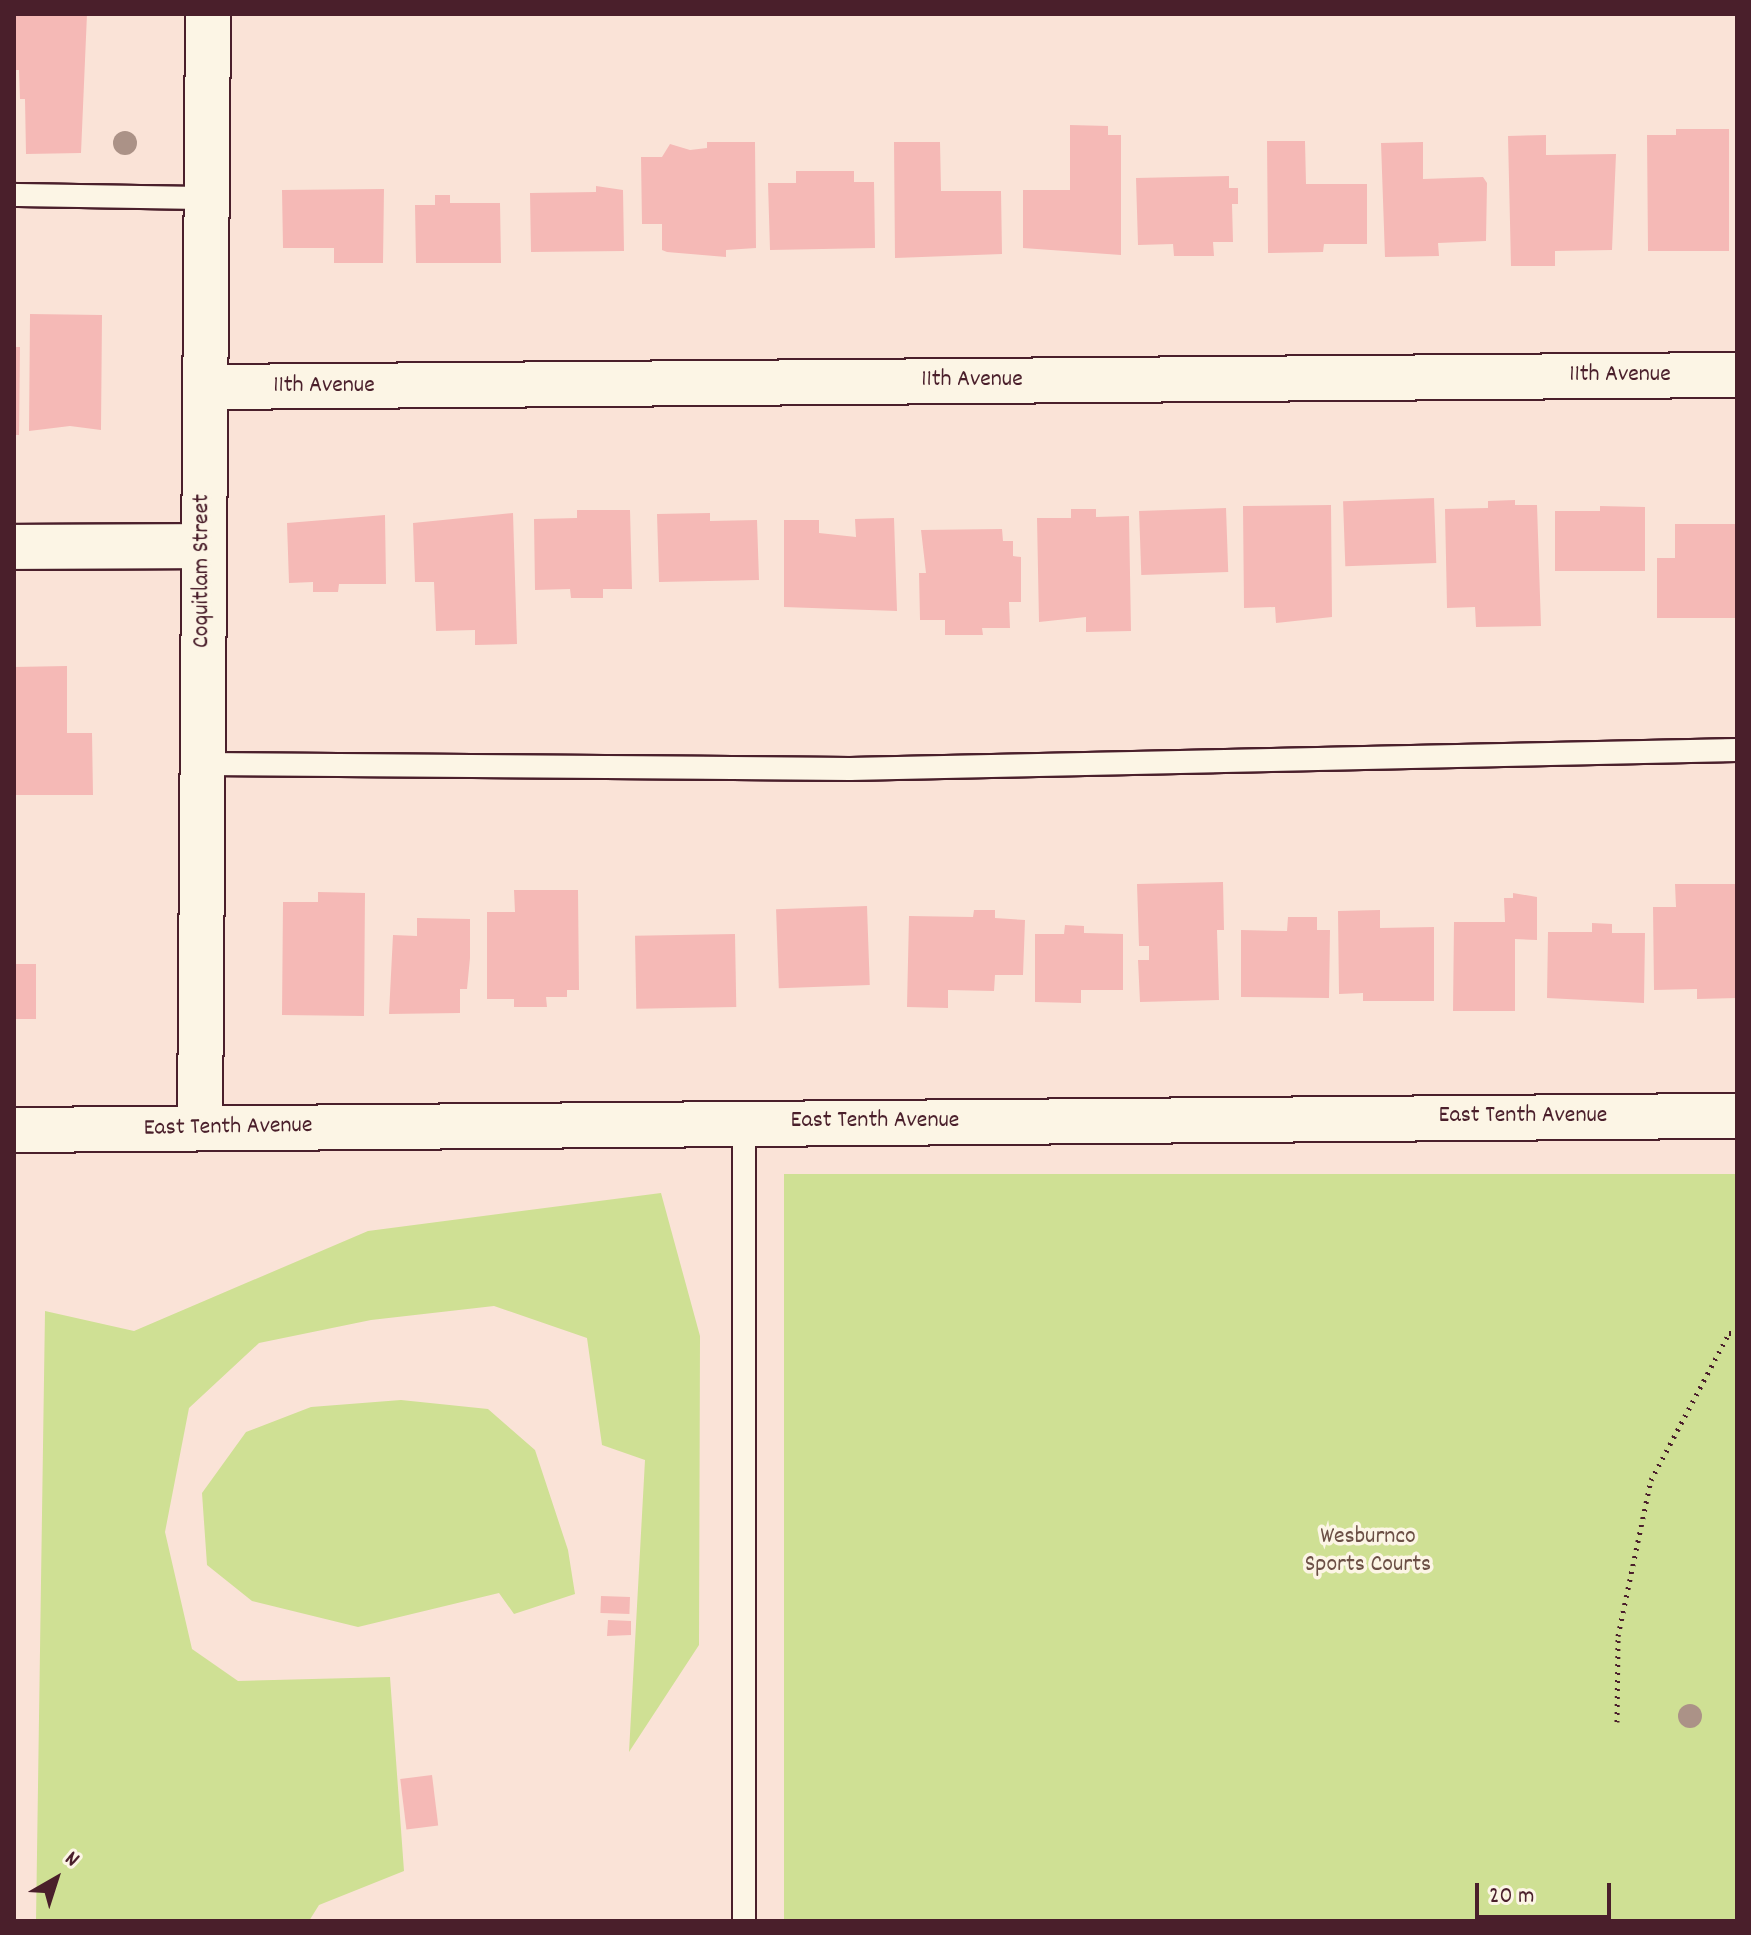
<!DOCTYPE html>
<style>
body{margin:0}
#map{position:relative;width:1751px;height:1935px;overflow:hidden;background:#fae3d7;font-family:Dekko,sans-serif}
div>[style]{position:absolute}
.green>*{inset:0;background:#cfe094;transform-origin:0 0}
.building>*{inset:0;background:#f5b9b6;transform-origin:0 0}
.path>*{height:5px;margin-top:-2.5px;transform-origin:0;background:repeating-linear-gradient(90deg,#4a1f2b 0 2px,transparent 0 8px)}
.roads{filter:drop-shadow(2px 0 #4a1f2b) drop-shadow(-2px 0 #4a1f2b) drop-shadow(0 2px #4a1f2b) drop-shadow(0 -2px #4a1f2b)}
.service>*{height:22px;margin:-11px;padding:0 11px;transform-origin:11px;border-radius:11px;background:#fcf5e5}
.minor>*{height:44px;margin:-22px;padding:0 22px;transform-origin:22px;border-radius:22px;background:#fcf5e5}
.secondary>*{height:44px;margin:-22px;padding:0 22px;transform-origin:22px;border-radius:22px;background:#fcf5e5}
.trees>*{width:24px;height:24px;margin:-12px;border-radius:50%;background:#ab9287}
span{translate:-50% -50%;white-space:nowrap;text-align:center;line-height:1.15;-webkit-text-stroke:7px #fcf5e5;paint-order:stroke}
.street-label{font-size:24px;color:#4a1f2b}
.park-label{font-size:24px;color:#6b4f45}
.frame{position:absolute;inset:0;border:16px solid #4a1f2b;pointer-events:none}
.north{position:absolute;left:16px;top:1839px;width:80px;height:80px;-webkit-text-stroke:6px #fcf5e5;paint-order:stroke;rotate:39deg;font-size:22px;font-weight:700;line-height:32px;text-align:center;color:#4a1f2b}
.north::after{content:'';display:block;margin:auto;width:28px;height:36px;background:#4a1f2b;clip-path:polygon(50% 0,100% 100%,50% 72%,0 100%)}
.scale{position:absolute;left:1475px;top:1883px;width:136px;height:36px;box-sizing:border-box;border:4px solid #4a1f2b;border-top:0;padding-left:10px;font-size:24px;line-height:28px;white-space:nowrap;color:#4a1f2b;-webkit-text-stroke:6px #fcf5e5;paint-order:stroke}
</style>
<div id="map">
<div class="green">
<i style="left:1737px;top:1174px;width:747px;height:953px;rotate:90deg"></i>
<i style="clip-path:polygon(661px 1193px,700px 1336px,699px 1645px,629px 1752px,645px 1460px,602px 1445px,587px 1338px,494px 1306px,371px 1320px,259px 1343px,189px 1408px,165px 1532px,192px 1649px,238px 1681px,390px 1677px,404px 1871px,319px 1905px,309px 1921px,36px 1921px,45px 1311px,134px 1331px,368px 1231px)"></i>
<i style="clip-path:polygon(401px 1400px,488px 1409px,535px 1450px,568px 1550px,575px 1594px,514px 1614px,499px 1593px,358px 1627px,252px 1601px,207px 1565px,202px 1493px,246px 1432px,311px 1407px)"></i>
</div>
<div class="building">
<i style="clip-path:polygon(16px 14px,87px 14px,81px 153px,26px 154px,25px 99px,20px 99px,19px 70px,14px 70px)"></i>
<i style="clip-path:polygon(1070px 125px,1108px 126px,1108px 135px,1121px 135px,1121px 255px,1023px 248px,1023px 190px,1070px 190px)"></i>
<i style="clip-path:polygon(1676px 129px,1729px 129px,1729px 251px,1648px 251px,1647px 135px,1676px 135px)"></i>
<i style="clip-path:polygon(1546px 135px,1546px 155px,1616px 154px,1612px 250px,1555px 251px,1555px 266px,1511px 266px,1508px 136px)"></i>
<i style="clip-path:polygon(1267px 141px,1305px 141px,1306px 184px,1367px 184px,1367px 244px,1324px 244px,1323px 252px,1268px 253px)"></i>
<i style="clip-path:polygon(707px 142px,755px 142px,756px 248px,726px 250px,726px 257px,667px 252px,662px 250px,662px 224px,642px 224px,641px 157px,662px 157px,670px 144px,690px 150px,707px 148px)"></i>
<i style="clip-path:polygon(894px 142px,940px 142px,941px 191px,1001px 191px,1002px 254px,895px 258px)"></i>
<i style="clip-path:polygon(1423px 142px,1423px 179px,1483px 177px,1487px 183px,1486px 241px,1438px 243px,1439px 256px,1385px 257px,1381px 143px)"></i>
<i style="clip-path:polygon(796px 171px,854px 171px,854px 182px,874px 182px,875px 248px,770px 250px,768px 183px,796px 183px)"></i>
<i style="clip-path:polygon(1229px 176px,1229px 188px,1238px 188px,1238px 204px,1232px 204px,1233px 242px,1213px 242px,1214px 256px,1174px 256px,1173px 244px,1138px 245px,1136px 178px)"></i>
<i style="clip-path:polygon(596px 186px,623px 190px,624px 251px,531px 252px,530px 193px,596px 192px)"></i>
<i style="clip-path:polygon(384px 189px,383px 263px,334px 263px,334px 248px,283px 248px,282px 190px)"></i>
<i style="clip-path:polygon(435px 195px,450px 195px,450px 203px,500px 203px,501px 263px,416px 263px,415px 205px,435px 205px)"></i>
<i style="clip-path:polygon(30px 314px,102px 315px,101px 430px,70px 426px,29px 431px)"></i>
<i style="clip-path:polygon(14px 347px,20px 347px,19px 435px,14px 435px)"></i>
<i style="left:1434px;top:498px;width:65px;height:91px;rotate:88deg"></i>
<i style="clip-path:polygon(1515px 500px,1515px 505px,1537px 505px,1541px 626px,1476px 627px,1475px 607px,1447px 608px,1445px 509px,1488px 508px,1488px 501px)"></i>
<i style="clip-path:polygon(1331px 505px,1332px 617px,1276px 623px,1275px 607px,1244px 608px,1243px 506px)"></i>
<i style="clip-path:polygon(1600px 506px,1645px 507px,1645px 571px,1555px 571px,1555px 511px,1600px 511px)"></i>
<i style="left:1226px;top:508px;width:64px;height:87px;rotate:88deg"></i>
<i style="clip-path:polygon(1071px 509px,1096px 509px,1096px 517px,1129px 516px,1131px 631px,1086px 632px,1086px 617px,1039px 622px,1037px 518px,1071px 518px)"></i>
<i style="clip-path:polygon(577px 510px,630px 510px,632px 589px,603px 589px,603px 598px,571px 598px,570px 589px,535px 590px,534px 519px,577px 518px)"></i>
<i style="clip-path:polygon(513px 513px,517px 644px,475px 645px,475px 630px,436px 631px,434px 582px,415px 582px,413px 523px)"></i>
<i style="clip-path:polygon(710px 513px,710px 521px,757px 520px,759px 580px,659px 582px,657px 514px)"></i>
<i style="clip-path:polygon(385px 515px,386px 584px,339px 584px,338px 592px,313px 592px,313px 582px,289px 583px,287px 523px)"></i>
<i style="clip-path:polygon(894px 518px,897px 611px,784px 607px,784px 520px,819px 520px,819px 533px,856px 537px,855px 519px)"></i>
<i style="clip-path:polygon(1675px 524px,1737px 524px,1737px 618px,1657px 618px,1657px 558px,1675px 558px)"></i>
<i style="clip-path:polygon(1002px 529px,1003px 541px,1013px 541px,1013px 556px,1021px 557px,1021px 602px,1009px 602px,1010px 628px,982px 628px,983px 635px,945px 635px,945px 620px,920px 620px,919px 573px,926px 573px,921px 530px)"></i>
<i style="clip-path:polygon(67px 666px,67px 733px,92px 733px,93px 795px,14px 795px,14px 667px)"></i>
<i style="clip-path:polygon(1223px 882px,1224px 930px,1217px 930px,1219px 1000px,1140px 1002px,1138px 960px,1149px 960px,1149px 946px,1139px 946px,1137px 884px)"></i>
<i style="clip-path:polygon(1675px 884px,1737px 884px,1737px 998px,1697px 999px,1697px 989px,1654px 990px,1653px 907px,1676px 907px)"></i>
<i style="clip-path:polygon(514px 890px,578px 890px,579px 990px,567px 990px,567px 997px,546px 997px,547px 1007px,514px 1007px,514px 999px,487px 999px,487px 912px,515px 912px)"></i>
<i style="clip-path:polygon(318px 892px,365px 893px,364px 1016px,282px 1015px,283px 902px,318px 902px)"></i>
<i style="clip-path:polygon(1513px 893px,1537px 897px,1537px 940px,1515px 939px,1515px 1011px,1453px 1011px,1454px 922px,1505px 922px,1504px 898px,1513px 898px)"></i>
<i style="left:867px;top:906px;width:79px;height:91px;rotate:88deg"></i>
<i style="clip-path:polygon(974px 910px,995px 910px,995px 918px,1025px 920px,1023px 975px,995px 975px,994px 991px,948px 990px,948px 1008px,907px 1007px,909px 916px,973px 917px)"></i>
<i style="clip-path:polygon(1380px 910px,1380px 928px,1434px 927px,1434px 1001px,1363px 1001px,1363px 993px,1339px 994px,1338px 911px)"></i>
<i style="clip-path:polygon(1288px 917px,1317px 917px,1317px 930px,1330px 930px,1329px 998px,1241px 997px,1241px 930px,1287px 931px)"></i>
<i style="clip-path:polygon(417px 918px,470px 919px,470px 958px,467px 989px,460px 989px,460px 1013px,389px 1014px,393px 935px,417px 936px)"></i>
<i style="clip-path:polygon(1592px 923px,1612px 924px,1612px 933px,1645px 933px,1644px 1003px,1547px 998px,1548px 932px,1592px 932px)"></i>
<i style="clip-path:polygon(1065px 925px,1084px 926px,1084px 933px,1123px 934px,1123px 990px,1081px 990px,1081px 1003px,1035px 1002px,1035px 934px,1064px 934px)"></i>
<i style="left:735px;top:934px;width:73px;height:100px;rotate:89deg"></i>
<i style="left:14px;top:964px;width:22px;height:55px"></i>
<i style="left:601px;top:1596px;width:29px;height:17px;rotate:2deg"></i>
<i style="clip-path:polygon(608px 1620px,631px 1621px,631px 1635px,607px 1636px)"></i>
<i style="left:432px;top:1775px;width:51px;height:32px;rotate:83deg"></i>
</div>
<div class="path">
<i style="left:1617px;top:1722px;width:86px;rotate:-89.3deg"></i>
<i style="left:1618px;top:1636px;width:159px;rotate:-78.1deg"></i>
<i style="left:1651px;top:1480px;width:166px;rotate:-62deg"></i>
<i style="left:1729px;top:1333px;width:8px"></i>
</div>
<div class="roads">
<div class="service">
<i style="left:14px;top:195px;width:191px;rotate:0.9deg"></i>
<i style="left:205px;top:764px;width:645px;rotate:0.44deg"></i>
<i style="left:850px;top:769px;width:887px;rotate:-1.23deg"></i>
<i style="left:744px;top:1921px;width:798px;rotate:-90deg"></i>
</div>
<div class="minor">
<i style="left:207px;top:387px;width:1530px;rotate:-0.45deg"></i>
<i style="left:14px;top:547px;width:187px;rotate:-0.3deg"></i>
<i style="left:200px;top:1128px;width:1114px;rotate:-89.59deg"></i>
</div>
<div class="secondary">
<i style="left:14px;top:1130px;width:1723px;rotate:-0.47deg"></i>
</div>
</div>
<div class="trees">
<i style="left:125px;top:143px"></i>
<i style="left:1690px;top:1716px"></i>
</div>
<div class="street-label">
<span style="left:1620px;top:376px">11th Avenue</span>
<span style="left:972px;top:381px">11th Avenue</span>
<span style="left:324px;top:387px">11th Avenue</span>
<span style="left:203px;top:571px;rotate:-90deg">Coquitlam Street</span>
<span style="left:1523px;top:1117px">East Tenth Avenue</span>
<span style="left:875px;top:1122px">East Tenth Avenue</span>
<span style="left:228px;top:1128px;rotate:-1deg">East Tenth Avenue</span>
</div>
<div class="park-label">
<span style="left:1368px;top:1552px">Wesburnco<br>Sports Courts</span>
</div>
<div class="frame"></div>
<div class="north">N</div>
<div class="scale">20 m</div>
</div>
